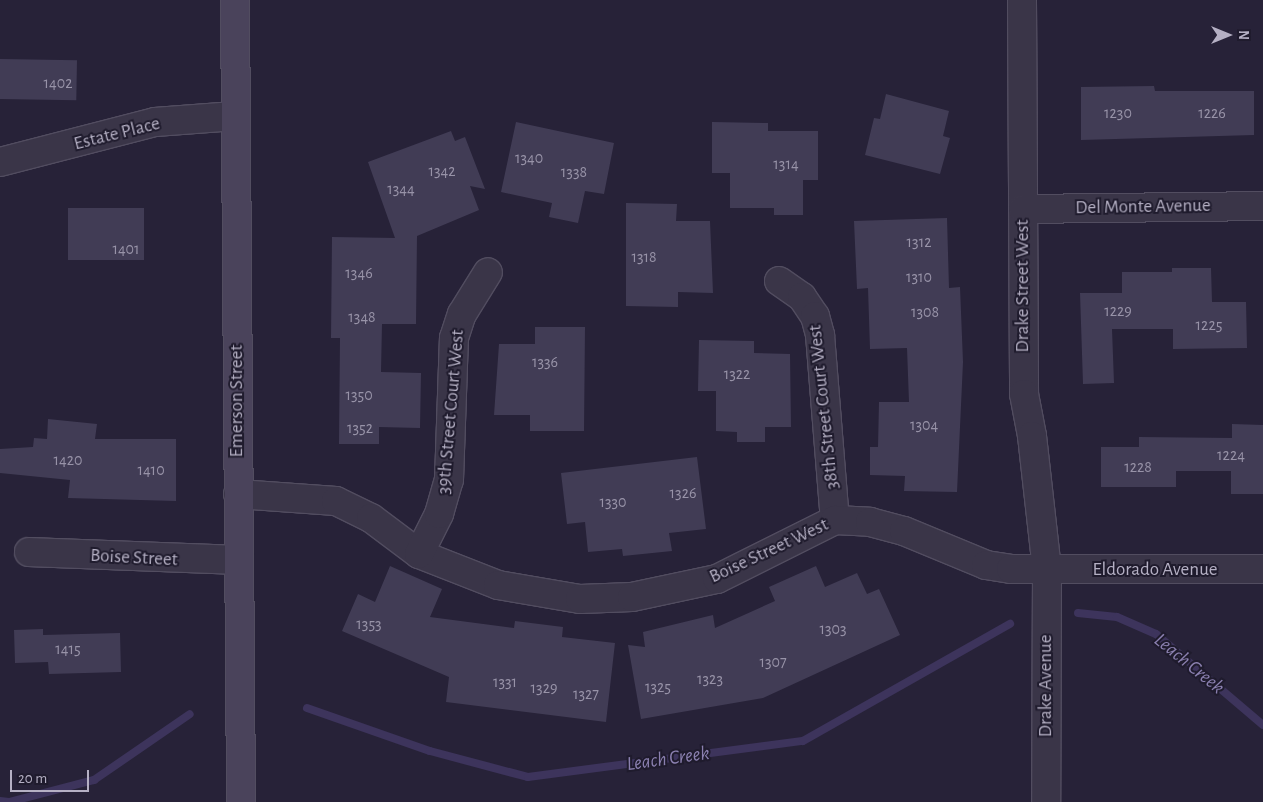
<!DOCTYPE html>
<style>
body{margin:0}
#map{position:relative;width:1263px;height:802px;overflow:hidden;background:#272238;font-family:"Alegreya Sans",sans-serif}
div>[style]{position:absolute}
.stream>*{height:8px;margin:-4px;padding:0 4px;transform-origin:4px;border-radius:4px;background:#3d345c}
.building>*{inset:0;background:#413c55;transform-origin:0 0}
.roads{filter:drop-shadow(1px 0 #524d60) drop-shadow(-1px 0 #524d60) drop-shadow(0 1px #524d60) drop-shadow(0 -1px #524d60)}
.street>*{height:28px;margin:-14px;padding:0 14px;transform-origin:14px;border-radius:14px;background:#3a3548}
.secondary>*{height:28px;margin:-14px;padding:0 14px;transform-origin:14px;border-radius:14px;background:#4a435b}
span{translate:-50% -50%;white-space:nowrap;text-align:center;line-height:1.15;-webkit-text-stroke:4px #1f1b2d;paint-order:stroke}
.number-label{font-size:16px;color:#9893a8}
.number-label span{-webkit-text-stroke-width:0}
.street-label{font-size:19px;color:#b5b0c4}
.water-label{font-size:20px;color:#8b80b0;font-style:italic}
.north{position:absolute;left:1203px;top:10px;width:50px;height:50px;-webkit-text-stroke:4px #1f1b2d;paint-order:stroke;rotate:90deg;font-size:14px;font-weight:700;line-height:20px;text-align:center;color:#b5b0c4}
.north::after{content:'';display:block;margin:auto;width:18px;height:22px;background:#b5b0c4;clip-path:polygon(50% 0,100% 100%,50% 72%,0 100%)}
.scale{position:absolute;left:10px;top:770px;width:79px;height:22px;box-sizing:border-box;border:2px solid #b5b0c4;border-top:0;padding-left:6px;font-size:15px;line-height:18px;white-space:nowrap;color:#b5b0c4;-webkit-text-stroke:4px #1f1b2d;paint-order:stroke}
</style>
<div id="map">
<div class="stream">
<i style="left:1078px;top:613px;width:39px;rotate:6deg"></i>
<i style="left:1117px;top:617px;width:43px;rotate:23.6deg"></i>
<i style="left:1156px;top:634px;width:140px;rotate:40.4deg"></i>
<i style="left:307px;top:708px;width:130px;rotate:19.3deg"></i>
<i style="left:430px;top:751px;width:101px;rotate:14.9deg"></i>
<i style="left:528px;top:777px;width:277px;rotate:-7.5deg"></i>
<i style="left:803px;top:741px;width:238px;rotate:-29.5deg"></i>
<i style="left:0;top:801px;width:9px;rotate:6deg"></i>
<i style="left:9px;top:802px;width:88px;rotate:-14.5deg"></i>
<i style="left:94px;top:780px;width:116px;rotate:-34.5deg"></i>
</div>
<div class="building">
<i style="left:0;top:59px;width:77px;height:40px;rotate:1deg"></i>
<i style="clip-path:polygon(1154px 86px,1155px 91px,1254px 91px,1254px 135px,1081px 140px,1081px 87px)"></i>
<i style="clip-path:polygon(886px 94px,949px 111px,943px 136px,950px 138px,940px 174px,865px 155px,874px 118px,880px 119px)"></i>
<i style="clip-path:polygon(516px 122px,614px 143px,604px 194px,585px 191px,578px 223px,549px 217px,552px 203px,501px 192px)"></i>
<i style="clip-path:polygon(712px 122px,768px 123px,768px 131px,818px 131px,818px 180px,803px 180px,803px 215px,774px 215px,774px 208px,730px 208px,730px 173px,712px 173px)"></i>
<i style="clip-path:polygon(451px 131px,455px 141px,465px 137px,485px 189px,470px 186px,479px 210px,417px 236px,416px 324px,382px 324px,381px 372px,421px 373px,420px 428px,379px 427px,379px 444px,339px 444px,340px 338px,331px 338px,332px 237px,395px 238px,368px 162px)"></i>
<i style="clip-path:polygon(626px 203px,677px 204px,676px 221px,710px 221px,713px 293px,678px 292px,678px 307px,626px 306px)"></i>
<i style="left:68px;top:208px;width:76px;height:52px"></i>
<i style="clip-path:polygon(947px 218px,949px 288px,960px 287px,963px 362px,957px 492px,904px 491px,905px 476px,870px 475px,870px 447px,878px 447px,879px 402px,909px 402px,907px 348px,870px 349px,868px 288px,857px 289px,854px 221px)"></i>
<i style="clip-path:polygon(1172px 268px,1211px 268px,1212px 302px,1246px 302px,1247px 348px,1173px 349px,1173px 329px,1112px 329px,1114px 383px,1083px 384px,1080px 293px,1122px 293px,1122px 272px,1172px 272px)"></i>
<i style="clip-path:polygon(535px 327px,585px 327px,584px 431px,530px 431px,530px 415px,494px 415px,499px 344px,535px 344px)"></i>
<i style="clip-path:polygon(699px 340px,754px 341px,754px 353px,790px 354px,791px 427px,765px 427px,765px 442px,737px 442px,737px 432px,716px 431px,716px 391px,698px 391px)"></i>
<i style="clip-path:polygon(48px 419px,97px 424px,95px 439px,176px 439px,176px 501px,68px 498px,70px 480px,0 473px,0 449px,33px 447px,34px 438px,47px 439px)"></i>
<i style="clip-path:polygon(1232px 424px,1263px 425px,1263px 494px,1231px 494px,1231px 471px,1176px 471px,1176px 487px,1101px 487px,1101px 447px,1139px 447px,1139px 437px,1232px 438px)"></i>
<i style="clip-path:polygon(697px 457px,706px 529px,669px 533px,672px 551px,623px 556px,622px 549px,588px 552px,585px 522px,567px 524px,561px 473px)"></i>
<i style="clip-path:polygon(390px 566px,442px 589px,430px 617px,514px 628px,515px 621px,563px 627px,562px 637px,615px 643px,606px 722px,446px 702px,449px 677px,342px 631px,358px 594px,375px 602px)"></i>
<i style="clip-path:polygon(816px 566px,825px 587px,857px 573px,867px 594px,879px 589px,900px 635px,763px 698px,641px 719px,628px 645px,645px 647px,643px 632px,713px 615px,715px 628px,775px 601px,769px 587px)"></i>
<i style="clip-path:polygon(43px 629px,43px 635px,120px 633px,121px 672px,49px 674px,48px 662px,15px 663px,14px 630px)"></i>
</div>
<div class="roads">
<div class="street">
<i style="left:1022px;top:0;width:394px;rotate:89.7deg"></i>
<i style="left:1024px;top:394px;width:43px;rotate:79.2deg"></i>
<i style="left:1032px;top:436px;width:135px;rotate:83.6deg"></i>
<i style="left:1047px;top:570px;width:232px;rotate:90.2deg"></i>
<i style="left:0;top:162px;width:160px;rotate:-14.5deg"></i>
<i style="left:155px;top:122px;width:80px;rotate:-4.3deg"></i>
<i style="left:1023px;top:209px;width:240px;rotate:-0.7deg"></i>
<i style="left:779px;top:281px;width:28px;rotate:35deg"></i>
<i style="left:802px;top:297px;width:23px;rotate:56deg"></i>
<i style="left:815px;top:316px;width:20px;rotate:75deg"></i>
<i style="left:820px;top:335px;width:186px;rotate:85.4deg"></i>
<i style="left:238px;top:494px;width:98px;rotate:4.1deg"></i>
<i style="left:336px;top:501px;width:39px;rotate:26deg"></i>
<i style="left:371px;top:518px;width:60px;rotate:36.9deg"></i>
<i style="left:419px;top:554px;width:85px;rotate:21.4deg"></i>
<i style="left:498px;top:585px;width:83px;rotate:9.7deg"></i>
<i style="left:580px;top:599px;width:52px;rotate:-2.2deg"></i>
<i style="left:632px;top:597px;width:87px;rotate:-12deg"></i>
<i style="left:717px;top:579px;width:132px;rotate:-26.6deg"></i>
<i style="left:835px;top:520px;width:35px;rotate:3deg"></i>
<i style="left:870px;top:522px;width:35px;rotate:15deg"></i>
<i style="left:904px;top:531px;width:89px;rotate:22.5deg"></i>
<i style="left:986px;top:565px;width:25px;rotate:9deg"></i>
<i style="left:1011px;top:569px;width:252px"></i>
<i style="left:29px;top:552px;width:210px;rotate:2.2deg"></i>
<i style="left:419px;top:554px;width:45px;rotate:-63.4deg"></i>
<i style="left:439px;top:514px;width:35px;rotate:-74deg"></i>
<i style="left:449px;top:480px;width:142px;rotate:-88deg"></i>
<i style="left:454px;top:338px;width:25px;rotate:-72deg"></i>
<i style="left:462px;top:314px;width:49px;rotate:-58.2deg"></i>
</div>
<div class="secondary">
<i style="left:235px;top:0;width:802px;rotate:89.57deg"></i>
</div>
</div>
<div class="number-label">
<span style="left:58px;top:83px">1402</span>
<span style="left:1118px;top:113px">1230</span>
<span style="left:1212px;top:113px">1226</span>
<span style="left:529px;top:158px">1340</span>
<span style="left:786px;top:164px">1314</span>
<span style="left:442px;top:171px">1342</span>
<span style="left:574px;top:172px">1338</span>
<span style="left:401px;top:189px">1344</span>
<span style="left:919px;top:242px">1312</span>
<span style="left:126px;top:249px">1401</span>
<span style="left:644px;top:257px">1318</span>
<span style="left:359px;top:273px">1346</span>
<span style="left:919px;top:277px">1310</span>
<span style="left:1118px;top:311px">1229</span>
<span style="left:925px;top:312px">1308</span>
<span style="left:362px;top:317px">1348</span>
<span style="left:1209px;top:325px">1225</span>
<span style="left:545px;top:362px">1336</span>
<span style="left:737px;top:374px">1322</span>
<span style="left:359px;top:395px">1350</span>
<span style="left:924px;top:425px">1304</span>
<span style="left:360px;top:428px">1352</span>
<span style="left:1231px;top:455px">1224</span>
<span style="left:68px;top:460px">1420</span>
<span style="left:1138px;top:467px">1228</span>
<span style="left:151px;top:470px">1410</span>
<span style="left:683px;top:493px">1326</span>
<span style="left:613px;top:502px">1330</span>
<span style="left:369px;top:624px">1353</span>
<span style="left:833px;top:629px">1303</span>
<span style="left:68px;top:649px">1415</span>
<span style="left:773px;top:662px">1307</span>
<span style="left:710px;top:679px">1323</span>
<span style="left:505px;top:682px">1331</span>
<span style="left:658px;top:687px">1325</span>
<span style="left:544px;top:688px">1329</span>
<span style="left:586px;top:694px">1327</span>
</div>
<div class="street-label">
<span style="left:117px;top:134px;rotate:-14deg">Estate Place</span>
<span style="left:1143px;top:207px;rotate:-1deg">Del Monte Avenue</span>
<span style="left:1023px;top:286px;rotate:-90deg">Drake Street West</span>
<span style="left:237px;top:401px;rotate:-90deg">Emerson Street</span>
<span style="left:824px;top:407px;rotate:-96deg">38th Street Court West</span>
<span style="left:451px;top:412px;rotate:-85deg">39th Street Court West</span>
<span style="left:769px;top:551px;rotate:-25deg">Boise Street West</span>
<span style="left:134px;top:558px;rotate:3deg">Boise Street</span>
<span style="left:1155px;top:570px">Eldorado Avenue</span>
<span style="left:1046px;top:686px;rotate:-90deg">Drake Avenue</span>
</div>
<div class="water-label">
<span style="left:1189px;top:664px;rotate:39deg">Leach Creek</span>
<span style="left:668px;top:759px;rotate:-8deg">Leach Creek</span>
</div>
<div class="north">N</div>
<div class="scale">20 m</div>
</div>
